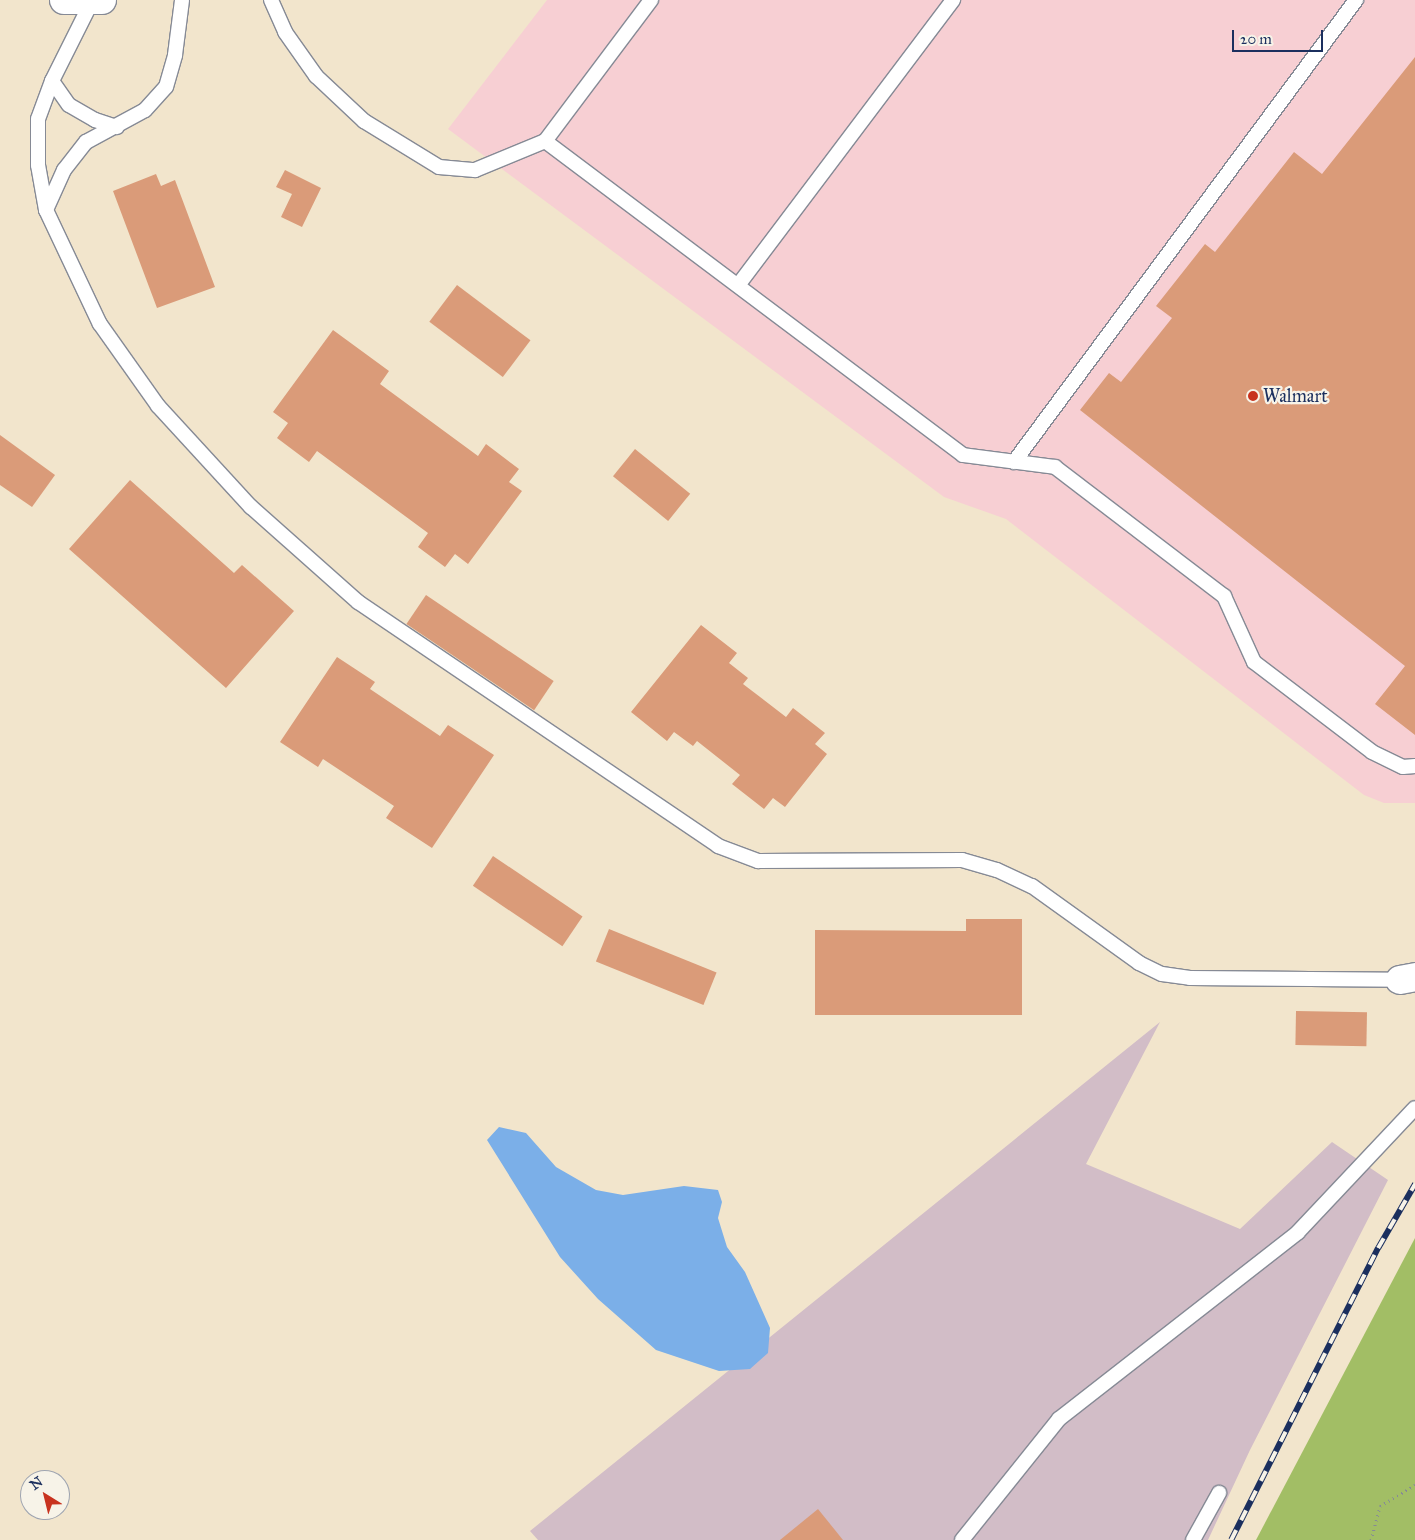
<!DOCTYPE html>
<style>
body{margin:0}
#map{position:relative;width:1415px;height:1540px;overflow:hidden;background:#f2e5cc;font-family:"IM FELL Great Primer",serif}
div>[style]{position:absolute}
.built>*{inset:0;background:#f7cfd3}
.industrial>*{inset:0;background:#d2bdc7}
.green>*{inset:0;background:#a2be65}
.water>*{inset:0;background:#7bafe8}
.building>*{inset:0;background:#da9b79;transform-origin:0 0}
.path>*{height:3px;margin-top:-1.5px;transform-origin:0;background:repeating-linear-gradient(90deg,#868a95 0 1px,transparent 0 5px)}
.roads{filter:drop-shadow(1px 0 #868a95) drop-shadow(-1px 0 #868a95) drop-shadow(0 1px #868a95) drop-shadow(0 -1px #868a95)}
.lane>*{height:14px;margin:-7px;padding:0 7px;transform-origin:7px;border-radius:7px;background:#fff}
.street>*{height:28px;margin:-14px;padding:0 14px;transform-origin:14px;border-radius:14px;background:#fff}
.rail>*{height:5.5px;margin-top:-2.75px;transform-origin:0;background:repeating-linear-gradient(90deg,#f7f3e8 0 11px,#1b2f5e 0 22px);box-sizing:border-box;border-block:1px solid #1b2f5e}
.dots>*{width:14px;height:14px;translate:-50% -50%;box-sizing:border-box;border:2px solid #f7f3e8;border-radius:50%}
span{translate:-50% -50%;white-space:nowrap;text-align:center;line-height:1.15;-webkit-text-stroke:4.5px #f7f3e8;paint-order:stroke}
.poi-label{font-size:18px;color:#1b2f5e}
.left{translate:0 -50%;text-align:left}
.north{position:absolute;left:20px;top:1470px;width:50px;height:50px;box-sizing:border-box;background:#f7f3e8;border:1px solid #9fa5b1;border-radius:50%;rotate:324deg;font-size:14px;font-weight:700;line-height:20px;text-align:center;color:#1b2f5e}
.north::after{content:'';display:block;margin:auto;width:18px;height:22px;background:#c8321e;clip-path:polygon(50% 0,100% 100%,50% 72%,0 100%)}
.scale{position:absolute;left:1232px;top:30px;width:91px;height:22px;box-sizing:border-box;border:2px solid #1b2f5e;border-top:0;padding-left:6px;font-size:15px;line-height:18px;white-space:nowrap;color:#1b2f5e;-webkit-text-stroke:4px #f7f3e8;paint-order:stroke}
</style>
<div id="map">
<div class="built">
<i style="clip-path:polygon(547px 0,1415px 0,1415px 803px,1384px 803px,1364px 795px,1006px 519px,944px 497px,448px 129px)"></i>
</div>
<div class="industrial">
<i style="clip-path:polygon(1160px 1022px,1086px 1164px,1240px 1229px,1332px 1142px,1388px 1180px,1250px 1450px,1208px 1540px,538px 1540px,530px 1531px)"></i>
</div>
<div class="green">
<i style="clip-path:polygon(1415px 1238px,1415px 1540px,1256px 1540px)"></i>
</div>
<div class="water">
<i style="clip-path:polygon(499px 1127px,526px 1133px,556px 1167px,596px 1190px,623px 1195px,684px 1186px,718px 1190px,722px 1202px,718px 1218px,727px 1247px,745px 1272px,770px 1328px,768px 1353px,750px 1369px,719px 1371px,656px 1350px,598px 1299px,560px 1257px,487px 1140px)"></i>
</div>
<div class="building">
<i style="clip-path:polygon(1415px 57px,1415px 735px,1375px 704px,1405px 666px,1080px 410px,1109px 373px,1121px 382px,1172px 318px,1156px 306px,1205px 244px,1215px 252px,1294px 152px,1322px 174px)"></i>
<i style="clip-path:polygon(285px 170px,321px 188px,302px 227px,281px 217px,292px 194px,276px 187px)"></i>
<i style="clip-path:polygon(156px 174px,161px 186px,175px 180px,215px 287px,157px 308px,113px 191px)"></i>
<i style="left:457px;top:285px;width:92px;height:46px;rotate:37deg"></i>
<i style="clip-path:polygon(333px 330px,389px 371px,380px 384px,478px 456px,486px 444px,519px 469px,509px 482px,522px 491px,468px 564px,455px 554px,445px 567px,418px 547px,428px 533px,317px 451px,309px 462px,277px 438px,288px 423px,273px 412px)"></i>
<i style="clip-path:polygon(0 435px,55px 475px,32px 507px,0 485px)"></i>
<i style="left:635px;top:449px;width:71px;height:35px;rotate:39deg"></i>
<i style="clip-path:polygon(130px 480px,234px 573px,242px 565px,294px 611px,226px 688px,69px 549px)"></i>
<i style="left:426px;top:595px;width:154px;height:35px;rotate:34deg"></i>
<i style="clip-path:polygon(701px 625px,737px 653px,729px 663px,748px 678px,743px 684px,786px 717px,793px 708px,825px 733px,815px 744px,827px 754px,785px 807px,773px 798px,764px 809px,732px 784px,740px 775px,697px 741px,693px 746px,674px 732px,667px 741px,631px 712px)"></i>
<i style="clip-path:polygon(337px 657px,375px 682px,370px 689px,440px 736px,448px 725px,494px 755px,432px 848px,386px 818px,394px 806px,323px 759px,318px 767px,280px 742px)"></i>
<i style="left:493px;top:856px;width:108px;height:36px;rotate:34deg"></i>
<i style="clip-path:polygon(966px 919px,1022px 919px,1022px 1015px,815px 1015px,815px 930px,966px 931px)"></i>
<i style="left:609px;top:929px;width:116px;height:35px;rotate:22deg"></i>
<i style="left:1296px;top:1011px;width:71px;height:34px;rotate:1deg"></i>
<i style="clip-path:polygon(818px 1509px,843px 1540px,780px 1540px)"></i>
</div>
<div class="path">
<i style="left:1371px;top:1540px;width:35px;rotate:-75deg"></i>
<i style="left:1380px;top:1506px;width:41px;rotate:-31deg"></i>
</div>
<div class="roads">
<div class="lane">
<i style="left:271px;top:0;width:35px;rotate:66deg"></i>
<i style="left:285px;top:32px;width:54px;rotate:54.8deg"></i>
<i style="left:316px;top:76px;width:66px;rotate:43.2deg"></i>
<i style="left:364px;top:121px;width:88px;rotate:31.5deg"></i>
<i style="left:439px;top:167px;width:36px;rotate:5deg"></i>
<i style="left:475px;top:170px;width:76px;rotate:-22.5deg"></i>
<i style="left:651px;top:0;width:176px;rotate:126.9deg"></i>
<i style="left:545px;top:141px;width:523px;rotate:36.91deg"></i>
<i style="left:963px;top:455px;width:93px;rotate:7.4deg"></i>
<i style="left:1055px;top:467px;width:213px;rotate:37.4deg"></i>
<i style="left:1224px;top:596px;width:72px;rotate:65.6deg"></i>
<i style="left:1254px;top:662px;width:148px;rotate:37.3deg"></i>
<i style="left:1372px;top:752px;width:34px;rotate:26deg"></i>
<i style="left:1403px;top:767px;width:12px;rotate:-5deg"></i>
<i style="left:92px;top:1px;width:89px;rotate:116.6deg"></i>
<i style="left:52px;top:81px;width:40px;rotate:110.2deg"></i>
<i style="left:38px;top:119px;width:46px;rotate:90deg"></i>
<i style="left:38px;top:165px;width:46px;rotate:79.9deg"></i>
<i style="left:46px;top:210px;width:126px;rotate:64.7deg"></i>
<i style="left:100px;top:324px;width:100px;rotate:54.7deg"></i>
<i style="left:158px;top:406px;width:137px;rotate:47.4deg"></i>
<i style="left:251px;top:507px;width:143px;rotate:41.6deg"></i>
<i style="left:358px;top:602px;width:435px;rotate:34.1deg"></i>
<i style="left:718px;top:846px;width:43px;rotate:20.6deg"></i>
<i style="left:758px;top:861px;width:204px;rotate:-0.3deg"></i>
<i style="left:962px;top:860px;width:36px;rotate:16deg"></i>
<i style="left:997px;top:870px;width:38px;rotate:25deg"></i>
<i style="left:1032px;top:886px;width:132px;rotate:35.7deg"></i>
<i style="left:1139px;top:963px;width:25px;rotate:26deg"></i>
<i style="left:1162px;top:974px;width:28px;rotate:8deg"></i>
<i style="left:1190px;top:978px;width:210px;rotate:0.5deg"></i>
<i style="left:52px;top:81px;width:29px;rotate:55deg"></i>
<i style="left:69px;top:105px;width:30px;rotate:30deg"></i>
<i style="left:95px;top:120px;width:23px;rotate:18deg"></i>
<i style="left:46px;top:210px;width:44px;rotate:-65.8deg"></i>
<i style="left:64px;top:170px;width:36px;rotate:-52deg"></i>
<i style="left:86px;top:142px;width:67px;rotate:-28.5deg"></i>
<i style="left:145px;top:110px;width:31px;rotate:-48deg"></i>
<i style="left:166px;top:87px;width:33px;rotate:-74deg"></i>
<i style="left:175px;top:55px;width:55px;rotate:-82.7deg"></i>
<i style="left:739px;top:284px;width:356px;rotate:-53deg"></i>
<i style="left:1014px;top:462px;width:575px;rotate:-53.49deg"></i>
<i style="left:962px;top:1540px;width:155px;rotate:-51.3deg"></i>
<i style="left:1059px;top:1419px;width:303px;rotate:-38deg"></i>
<i style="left:1298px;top:1232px;width:170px;rotate:-46.7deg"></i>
<i style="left:1193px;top:1540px;width:54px;rotate:-61deg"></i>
</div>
<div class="street">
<i style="left:64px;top:0;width:38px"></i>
<i style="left:1400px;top:980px;width:15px;rotate:-11deg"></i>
</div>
</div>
<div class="rail">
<i style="left:1231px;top:1540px;width:327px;rotate:-63.3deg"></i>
<i style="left:1378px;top:1248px;width:74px;rotate:-60deg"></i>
</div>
<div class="dots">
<i style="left:1253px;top:396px;background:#c8321e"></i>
</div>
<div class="poi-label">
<span class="left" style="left:1263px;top:396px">Walmart</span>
</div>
<div class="north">N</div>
<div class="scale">20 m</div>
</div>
